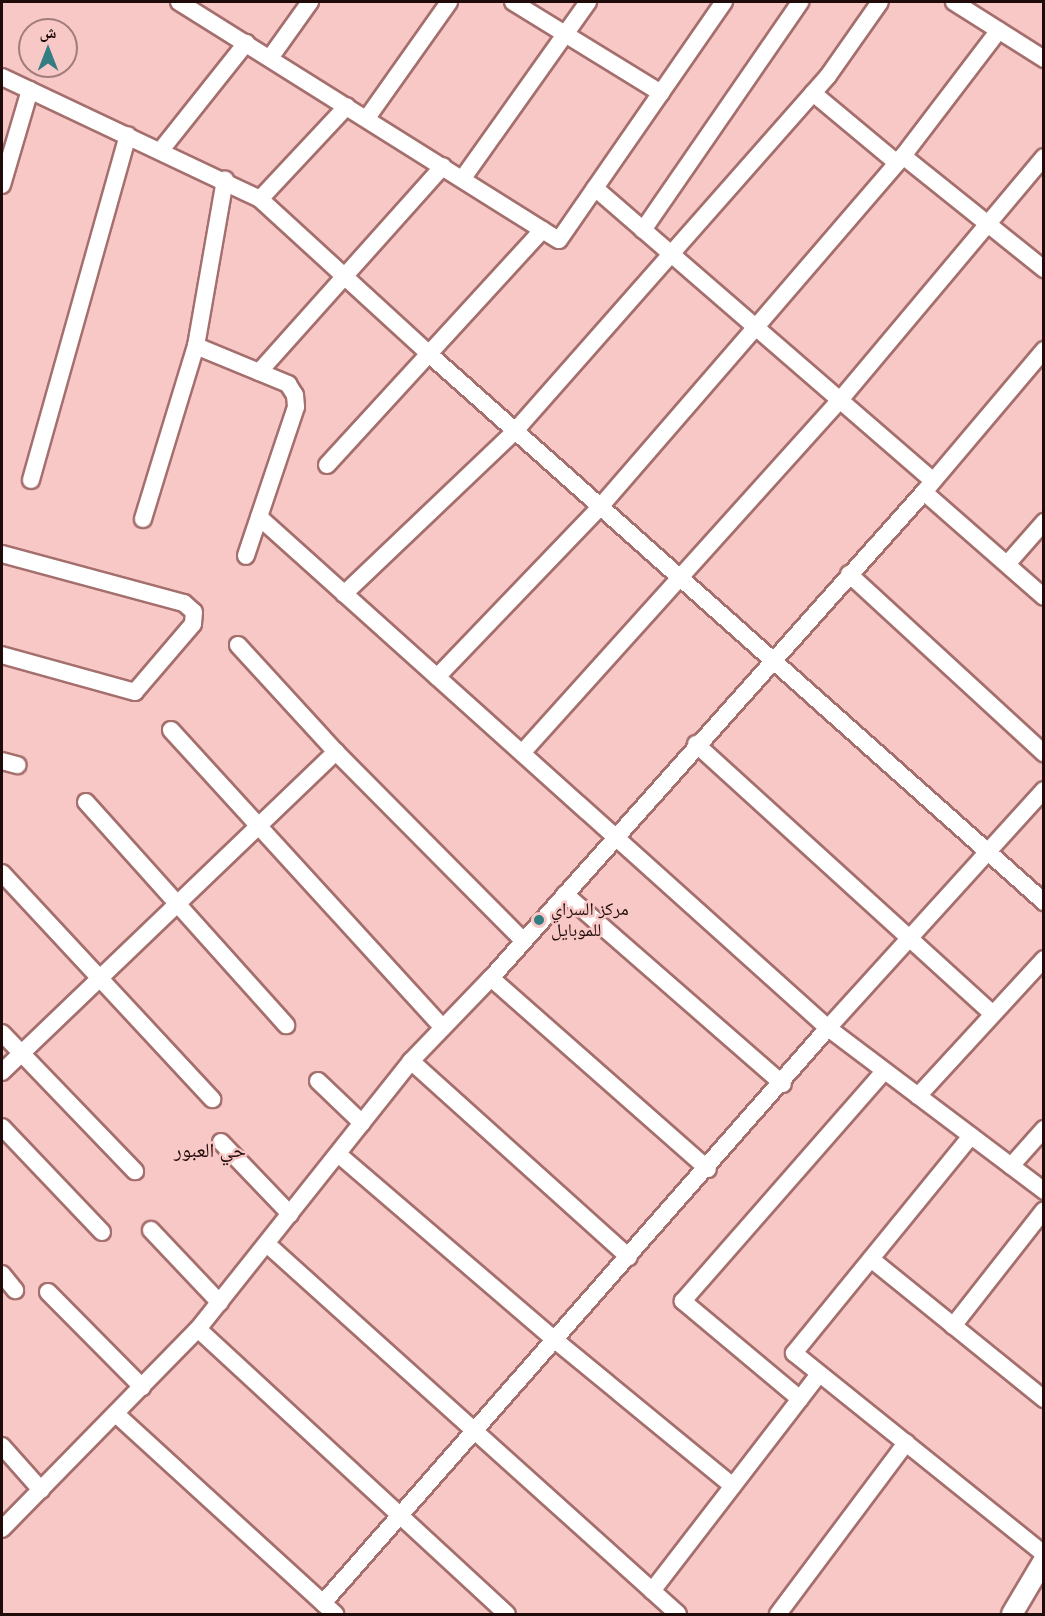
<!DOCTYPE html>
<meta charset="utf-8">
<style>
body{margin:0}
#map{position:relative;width:1045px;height:1616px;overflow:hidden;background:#f8c8c6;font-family:"PT Sans","Noto Naskh Arabic",sans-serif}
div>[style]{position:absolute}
.roads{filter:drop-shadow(2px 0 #a46f6d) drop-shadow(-2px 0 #a46f6d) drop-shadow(0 2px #a46f6d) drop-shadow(0 -2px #a46f6d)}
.minor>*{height:16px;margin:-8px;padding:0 8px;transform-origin:8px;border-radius:8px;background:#fff}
.major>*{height:20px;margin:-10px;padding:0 10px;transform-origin:10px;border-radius:10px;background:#fff}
.dots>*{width:16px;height:16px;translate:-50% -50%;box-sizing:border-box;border:3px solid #f8c8c6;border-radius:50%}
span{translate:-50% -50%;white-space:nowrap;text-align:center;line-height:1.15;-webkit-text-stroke:5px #f8c8c6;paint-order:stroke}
.poi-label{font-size:18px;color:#1e0b0a}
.left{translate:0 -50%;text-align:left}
.neighbourhood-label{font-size:20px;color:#1e0b0a}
.frame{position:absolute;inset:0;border:3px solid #1e0b0a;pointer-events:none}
.north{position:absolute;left:18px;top:18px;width:60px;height:60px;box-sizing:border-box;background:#f8c8c6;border:2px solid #a17c7b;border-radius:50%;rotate:0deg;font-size:16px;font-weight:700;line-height:24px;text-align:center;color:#1e0b0a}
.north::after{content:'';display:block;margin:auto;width:21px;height:27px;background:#347d82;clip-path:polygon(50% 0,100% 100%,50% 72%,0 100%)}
</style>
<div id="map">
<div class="roads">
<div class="minor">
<i style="left:179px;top:2px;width:448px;rotate:32.1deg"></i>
<i style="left:559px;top:240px;width:290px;rotate:-55.3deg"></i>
<i style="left:513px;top:2px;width:174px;rotate:31.6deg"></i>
<i style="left:954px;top:2px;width:107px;rotate:32.3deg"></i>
<i style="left:270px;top:58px;width:69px;rotate:-54.5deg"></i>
<i style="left:2px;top:77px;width:285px;rotate:25.3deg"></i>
<i style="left:260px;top:199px;width:229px;rotate:42.5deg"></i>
<i style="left:429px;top:354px;width:824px;rotate:41.7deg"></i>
<i style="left:813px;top:93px;width:109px;rotate:39.8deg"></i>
<i style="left:367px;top:118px;width:142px;rotate:-54.7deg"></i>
<i style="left:161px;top:150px;width:137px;rotate:-51.5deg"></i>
<i style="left:903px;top:156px;width:181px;rotate:38.7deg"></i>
<i style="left:463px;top:178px;width:216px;rotate:-54.6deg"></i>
<i style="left:2px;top:185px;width:99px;rotate:-73.6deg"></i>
<i style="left:595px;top:188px;width:447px;rotate:40.9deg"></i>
<i style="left:260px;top:199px;width:127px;rotate:-46.9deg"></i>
<i style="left:643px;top:230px;width:277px;rotate:-55.4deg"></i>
<i style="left:196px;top:346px;width:100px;rotate:22.4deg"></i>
<i style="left:288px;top:384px;width:13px;rotate:58deg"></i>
<i style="left:295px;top:395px;width:12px;rotate:85deg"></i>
<i style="left:296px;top:407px;width:157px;rotate:108.6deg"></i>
<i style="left:259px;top:372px;width:276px;rotate:-48.2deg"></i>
<i style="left:327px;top:465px;width:319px;rotate:-47.5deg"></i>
<i style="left:31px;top:480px;width:358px;rotate:-74.3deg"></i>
<i style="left:924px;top:492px;width:159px;rotate:41.2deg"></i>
<i style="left:259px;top:517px;width:765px;rotate:41.93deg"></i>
<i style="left:828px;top:1028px;width:271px;rotate:37deg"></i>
<i style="left:143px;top:519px;width:181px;rotate:-73deg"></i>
<i style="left:196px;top:346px;width:169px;rotate:-80.1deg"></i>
<i style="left:2px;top:554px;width:188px;rotate:15.1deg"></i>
<i style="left:184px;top:603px;width:13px;rotate:42deg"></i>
<i style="left:194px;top:612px;width:12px;rotate:95deg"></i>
<i style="left:193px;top:624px;width:89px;rotate:130.5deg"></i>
<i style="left:135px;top:692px;width:138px;rotate:-164.5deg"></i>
<i style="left:1008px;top:563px;width:55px;rotate:-48.7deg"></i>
<i style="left:849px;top:574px;width:265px;rotate:42.6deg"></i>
<i style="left:344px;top:594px;width:236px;rotate:-43.6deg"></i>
<i style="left:515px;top:431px;width:473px;rotate:-48.6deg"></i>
<i style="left:828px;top:76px;width:90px;rotate:-54.9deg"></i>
<i style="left:238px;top:645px;width:145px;rotate:47.5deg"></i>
<i style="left:336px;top:752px;width:265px;rotate:45.2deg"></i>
<i style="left:437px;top:677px;width:236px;rotate:-46.2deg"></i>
<i style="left:600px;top:507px;width:238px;rotate:-49.1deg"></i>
<i style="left:756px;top:327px;width:225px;rotate:-49.3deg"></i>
<i style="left:903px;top:156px;width:158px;rotate:-52.7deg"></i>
<i style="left:171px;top:730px;width:403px;rotate:47.6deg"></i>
<i style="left:696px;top:744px;width:401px;rotate:42.3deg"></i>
<i style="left:522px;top:753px;width:475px;rotate:-48deg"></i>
<i style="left:840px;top:400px;width:317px;rotate:-50deg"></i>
<i style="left:2px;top:761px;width:16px;rotate:15deg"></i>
<i style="left:86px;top:802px;width:300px;rotate:48.1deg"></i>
<i style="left:2px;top:873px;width:309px;rotate:47.1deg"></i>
<i style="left:565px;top:894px;width:289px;rotate:41.1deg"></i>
<i style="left:491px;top:978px;width:289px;rotate:41.4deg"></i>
<i style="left:2px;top:1033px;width:192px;rotate:46.1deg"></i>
<i style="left:411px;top:1061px;width:293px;rotate:42deg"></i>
<i style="left:2px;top:1072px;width:463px;rotate:-43.8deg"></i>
<i style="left:318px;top:1081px;width:61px;rotate:43.7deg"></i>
<i style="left:918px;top:1096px;width:186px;rotate:-47.4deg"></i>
<i style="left:2px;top:1127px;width:145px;rotate:46.4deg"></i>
<i style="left:971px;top:1136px;width:280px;rotate:129.2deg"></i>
<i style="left:794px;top:1353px;width:321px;rotate:38.8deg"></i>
<i style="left:221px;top:1142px;width:100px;rotate:46.2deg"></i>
<i style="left:338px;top:1154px;width:286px;rotate:40.6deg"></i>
<i style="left:555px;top:1340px;width:230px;rotate:39.4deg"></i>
<i style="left:1011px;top:1166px;width:50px;rotate:-48.3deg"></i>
<i style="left:151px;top:1230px;width:100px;rotate:46.6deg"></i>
<i style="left:267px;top:1244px;width:553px;rotate:41.99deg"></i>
<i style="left:871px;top:1259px;width:223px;rotate:39deg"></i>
<i style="left:2px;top:1274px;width:21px;rotate:51deg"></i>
<i style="left:48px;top:1292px;width:134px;rotate:45.3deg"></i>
<i style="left:953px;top:1326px;width:147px;rotate:-51.9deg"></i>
<i style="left:198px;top:1329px;width:420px;rotate:42.7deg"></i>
<i style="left:800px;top:1399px;width:153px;rotate:-140.1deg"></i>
<i style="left:683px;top:1301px;width:305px;rotate:-48.8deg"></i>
<i style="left:116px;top:1414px;width:297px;rotate:42.4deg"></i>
<i style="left:2px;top:1446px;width:59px;rotate:48.4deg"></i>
<i style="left:2px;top:1529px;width:280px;rotate:-45.6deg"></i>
<i style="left:198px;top:1329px;width:342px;rotate:-51.5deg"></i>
<i style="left:411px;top:1061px;width:115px;rotate:-46.1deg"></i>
<i style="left:491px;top:978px;width:651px;rotate:-48.3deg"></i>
<i style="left:924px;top:492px;width:186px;rotate:-49.8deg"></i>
<i style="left:652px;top:1591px;width:274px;rotate:-52.4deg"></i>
<i style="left:323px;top:1603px;width:765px;rotate:-48.71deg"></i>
<i style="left:828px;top:1028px;width:321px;rotate:-47.8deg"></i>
<i style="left:778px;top:1614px;width:214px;rotate:-53.2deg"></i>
</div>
<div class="major">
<i style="left:1012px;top:1614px;width:63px;rotate:-59.3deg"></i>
</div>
</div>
<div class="dots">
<i style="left:539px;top:920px;background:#347d82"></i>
</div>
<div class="poi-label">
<span class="left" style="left:551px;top:920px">مركز السراي<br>للموبايل</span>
</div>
<div class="neighbourhood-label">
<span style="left:210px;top:1150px">حي العبور</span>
</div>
<div class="frame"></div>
<div class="north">ش</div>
</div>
